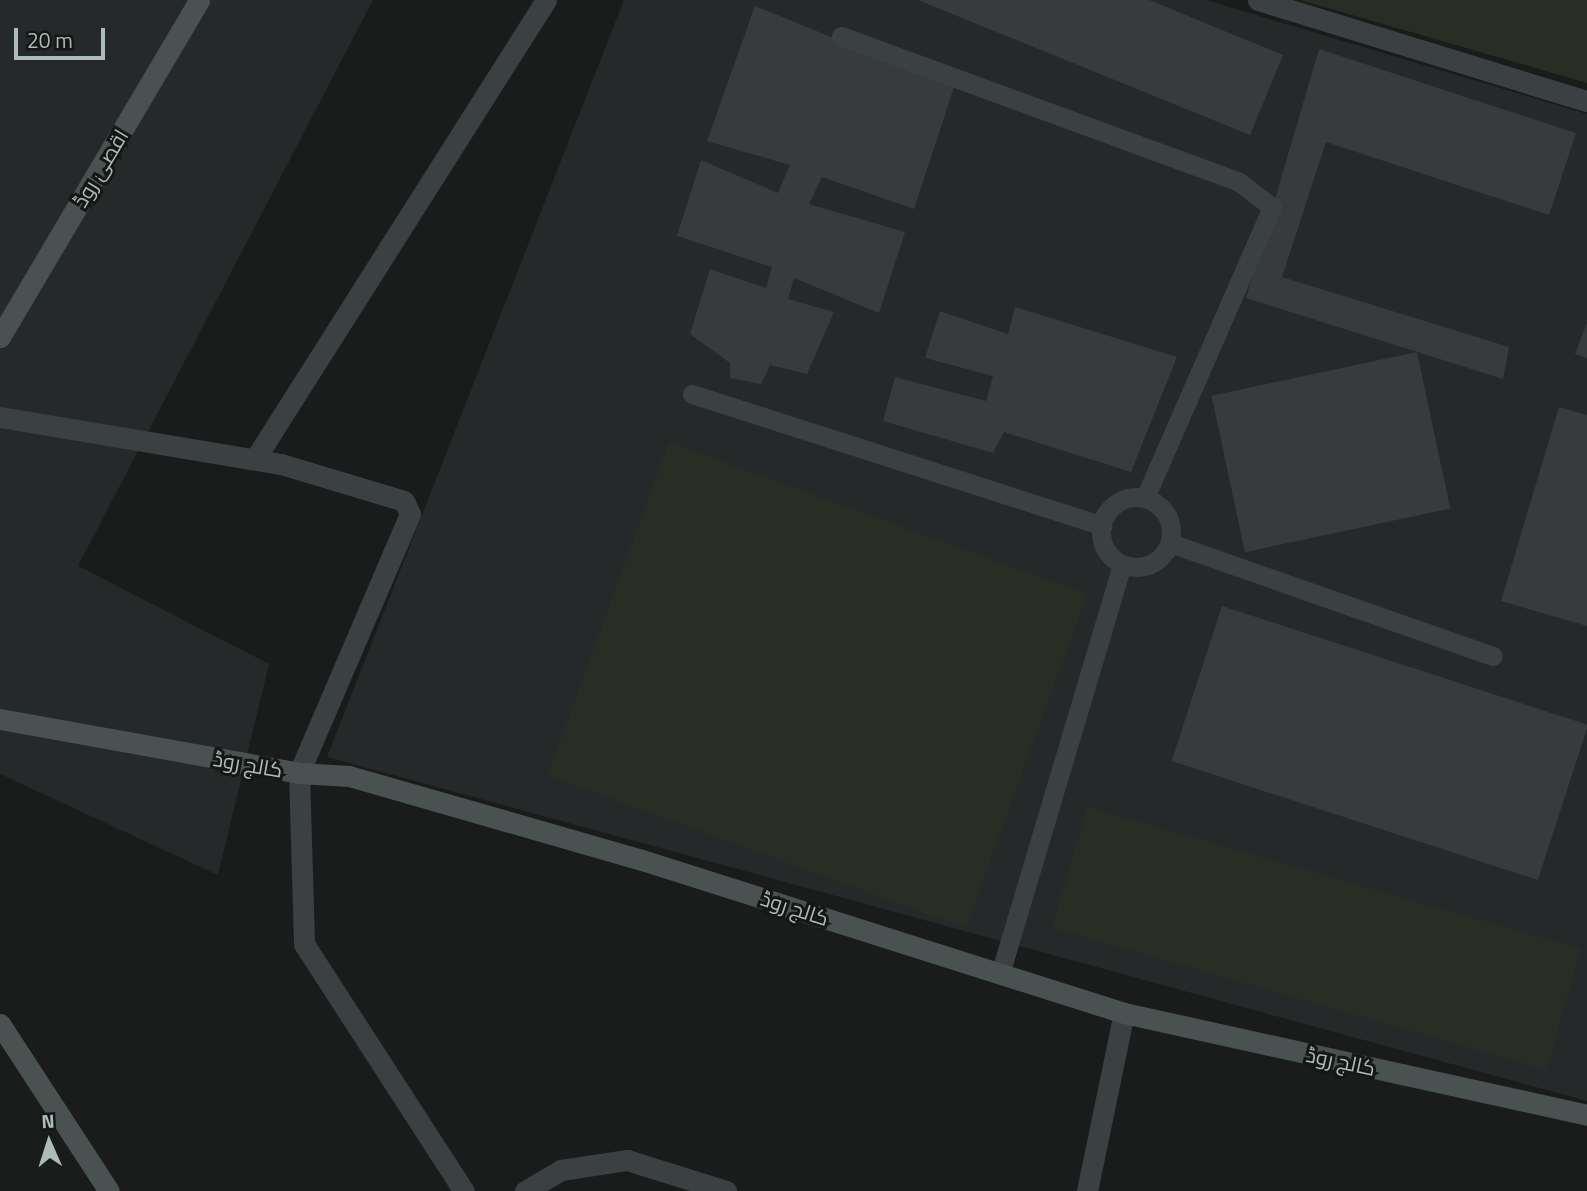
<!DOCTYPE html>
<meta charset="utf-8">
<style>
body{margin:0}
#map{position:relative;width:1587px;height:1191px;overflow:hidden;background:#1a1c1c;font-family:"Titillium Web",Cairo,sans-serif}
div>[style]{position:absolute}
.built>*{inset:0;background:#262929}
.green>*{inset:0;background:#2a2d23;transform-origin:0 0}
.building>*{inset:0;background:#373b3b;transform-origin:0 0}
.service>*{height:19px;margin:-9.5px;padding:0 9.5px;transform-origin:9.5px;border-radius:9.5px;background:#3b4142}
.service>.ring{margin:-9.5px;padding:0;box-sizing:content-box;background:none;border:19px solid #3b4142;border-radius:50%}
.minor>*{height:21px;margin:-10.5px;padding:0 10.5px;transform-origin:10.5px;border-radius:10.5px;background:#3b4142}
.secondary>*{height:21px;margin:-10.5px;padding:0 10.5px;transform-origin:10.5px;border-radius:10.5px;background:#495251}
span{translate:-50% -50%;white-space:nowrap;text-align:center;line-height:1.15;-webkit-text-stroke:6px #151717;paint-order:stroke}
.street-label{font-size:21px;color:#acbcba}
.north{position:absolute;left:14px;top:1107px;width:70px;height:70px;-webkit-text-stroke:5px #151717;paint-order:stroke;rotate:357deg;font-size:19px;font-weight:700;line-height:28px;text-align:center;color:#acbcba}
.north::after{content:'';display:block;margin:auto;width:24px;height:32px;background:#acbcba;clip-path:polygon(50% 0,100% 100%,50% 72%,0 100%)}
.scale{position:absolute;left:14px;top:28px;width:91px;height:32px;box-sizing:border-box;border:4px solid #acbcba;border-top:0;padding-left:9px;font-size:21px;line-height:24px;white-space:nowrap;color:#acbcba;-webkit-text-stroke:5px #151717;paint-order:stroke}
</style>
<div id="map">
<div class="built">
<i style="clip-path:polygon(0 0,373px 0,78px 566px,269px 664px,218px 875px,0 774px)"></i>
<i style="clip-path:polygon(624px 0,1206px 0,1587px 114px,1587px 1101px,327px 757px)"></i>
</div>
<div class="green">
<i style="clip-path:polygon(1300px 0,1587px 0,1587px 83px)"></i>
<i style="left:669px;top:442px;width:445px;height:355px;rotate:20deg"></i>
<i style="left:1087px;top:807px;width:514px;height:126px;rotate:16deg"></i>
</div>
<div class="building">
<i style="clip-path:polygon(918px 0,1149px 0,1283px 55px,1250px 135px)"></i>
<i style="clip-path:polygon(755px 6px,954px 87px,914px 209px,822px 177px,809px 204px,905px 232px,879px 313px,794px 278px,788px 299px,834px 312px,807px 374px,770px 365px,761px 384px,730px 378px,730px 363px,690px 334px,710px 269px,766px 288px,772px 267px,677px 236px,701px 160px,778px 193px,790px 165px,707px 141px)"></i>
<i style="clip-path:polygon(1319px 49px,1576px 133px,1549px 215px,1326px 142px,1282px 277px,1509px 347px,1503px 379px,1246px 298px)"></i>
<i style="clip-path:polygon(1015px 307px,1177px 357px,1131px 472px,1004px 432px,993px 453px,883px 421px,895px 377px,986px 401px,993px 376px,925px 358px,940px 311px,1008px 334px)"></i>
<i style="clip-path:polygon(1587px 323px,1587px 358px,1575px 354px)"></i>
<i style="left:1417px;top:352px;width:160px;height:210px;rotate:78deg"></i>
<i style="clip-path:polygon(1559px 407px,1587px 415px,1587px 626px,1501px 601px)"></i>
<i style="left:1222px;top:606px;width:385px;height:163px;rotate:18deg"></i>
</div>
<div class="service">
<i style="left:841px;top:36px;width:424px;rotate:20.1deg"></i>
<i style="left:1239px;top:182px;width:41px;rotate:37.1deg"></i>
<i style="left:1272px;top:207px;width:318px;rotate:113.6deg"></i>
<i style="left:692px;top:394px;width:431px;rotate:17.8deg"></i>
<i class="ring" style="left:1101px;top:497px;width:51px;height:51px"></i>
<i style="left:1170px;top:543px;width:342px;rotate:19.3deg"></i>
<i style="left:1000px;top:974px;width:427px;rotate:-73.4deg"></i>
</div>
<div class="minor">
<i style="left:1258px;top:0;width:344px;rotate:17.1deg"></i>
<i style="left:0;top:417px;width:285px;rotate:9.5deg"></i>
<i style="left:281px;top:464px;width:128px;rotate:16.7deg"></i>
<i style="left:404px;top:501px;width:14px;rotate:65deg"></i>
<i style="left:410px;top:514px;width:282px;rotate:113.2deg"></i>
<i style="left:299px;top:773px;width:171px;rotate:88.3deg"></i>
<i style="left:304px;top:944px;width:294px;rotate:57.1deg"></i>
<i style="left:255px;top:459px;width:543px;rotate:-57.63deg"></i>
<i style="left:525px;top:1191px;width:42px;rotate:-30.3deg"></i>
<i style="left:561px;top:1170px;width:67px;rotate:-8.6deg"></i>
<i style="left:627px;top:1160px;width:104px;rotate:17.4deg"></i>
<i style="left:1087px;top:1191px;width:182px;rotate:-78.3deg"></i>
</div>
<div class="secondary">
<i style="left:0;top:337px;width:391px;rotate:-59.4deg"></i>
<i style="left:0;top:719px;width:304px;rotate:10.2deg"></i>
<i style="left:299px;top:773px;width:50px;rotate:3.4deg"></i>
<i style="left:349px;top:776px;width:305px;rotate:16deg"></i>
<i style="left:642px;top:860px;width:506px;rotate:17.61deg"></i>
<i style="left:1124px;top:1013px;width:474px;rotate:12.4deg"></i>
<i style="left:0;top:1024px;width:199px;rotate:56.9deg"></i>
</div>
<div class="street-label">
<span style="left:100px;top:168px;rotate:-59deg">اقصیٰ روڈ</span>
<span style="left:248px;top:764px;rotate:10deg">کالج روڈ</span>
<span style="left:795px;top:908px;rotate:18deg">کالج روڈ</span>
<span style="left:1341px;top:1061px;rotate:12deg">کالج روڈ</span>
</div>
<div class="north">N</div>
<div class="scale">20 m</div>
</div>
